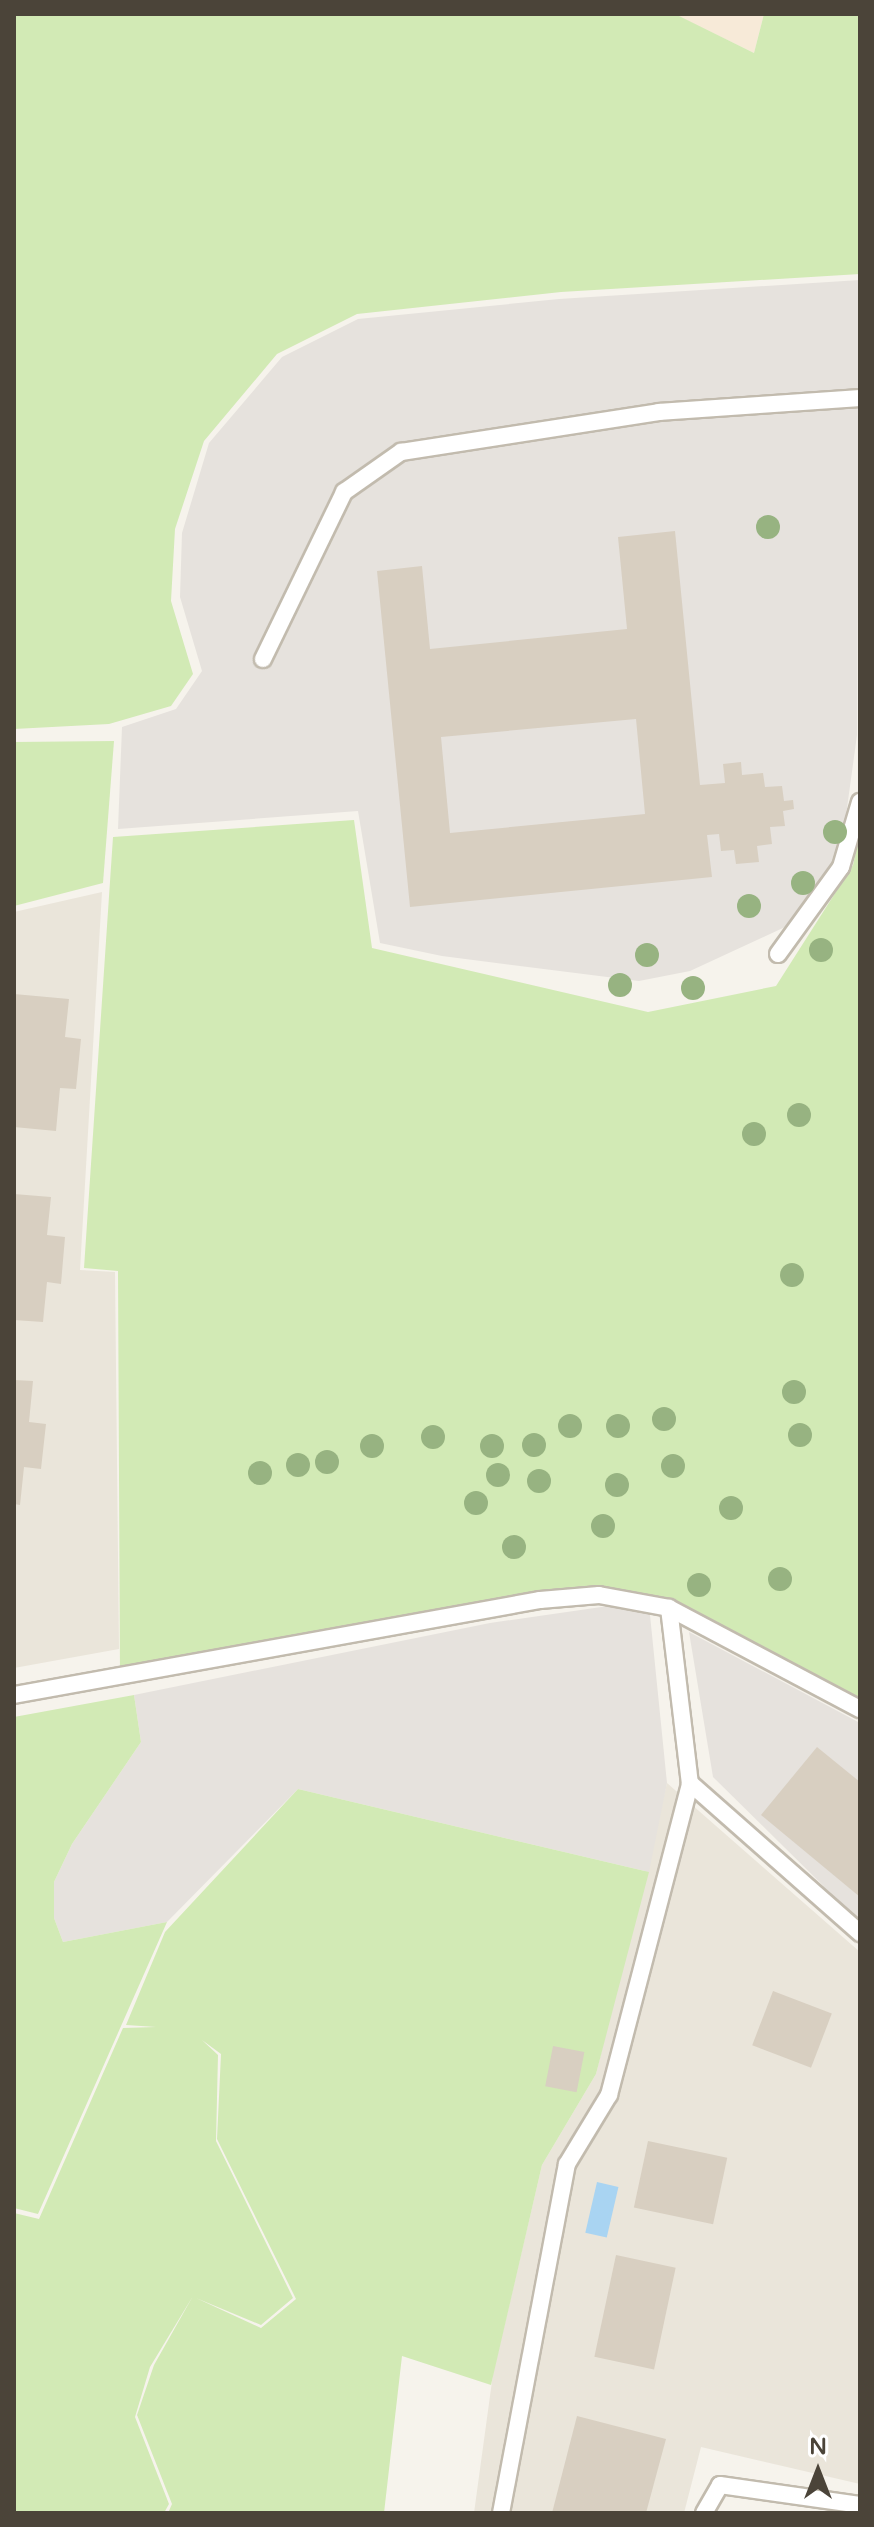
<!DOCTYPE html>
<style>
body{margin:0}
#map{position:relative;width:874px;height:2527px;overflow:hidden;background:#f6f3ec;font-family:"Varela Round",sans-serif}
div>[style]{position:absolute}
.residential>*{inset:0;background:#eae5da}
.commercial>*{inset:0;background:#f7ead8}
.industrial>*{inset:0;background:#e6e2dd}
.green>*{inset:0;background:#d2eab5}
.water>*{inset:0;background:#a9d4f2;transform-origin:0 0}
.building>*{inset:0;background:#d8cfc1;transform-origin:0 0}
.roads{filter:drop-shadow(2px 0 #c2bbae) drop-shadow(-2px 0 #c2bbae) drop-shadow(0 2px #c2bbae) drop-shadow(0 -2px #c2bbae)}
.lane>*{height:16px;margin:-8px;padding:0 8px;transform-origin:8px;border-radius:8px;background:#fff}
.trees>*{width:24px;height:24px;margin:-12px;border-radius:50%;background:#97b381}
span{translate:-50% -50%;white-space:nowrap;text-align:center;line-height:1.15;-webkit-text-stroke:7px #fff;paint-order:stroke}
.frame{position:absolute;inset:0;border:16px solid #4b4439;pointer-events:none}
.north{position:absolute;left:778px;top:2431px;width:80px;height:80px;-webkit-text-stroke:6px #fff;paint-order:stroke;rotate:0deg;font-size:22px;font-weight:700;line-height:32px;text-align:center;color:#4b4439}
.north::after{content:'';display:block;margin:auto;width:28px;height:36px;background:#4b4439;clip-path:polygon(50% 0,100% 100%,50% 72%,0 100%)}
</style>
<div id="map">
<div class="residential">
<i style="clip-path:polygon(102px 892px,80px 1270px,115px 1272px,119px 1649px,14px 1668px,14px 912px)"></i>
<i style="clip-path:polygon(667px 1783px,860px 1952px,860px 2484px,701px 2447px,684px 2513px,474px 2513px,493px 2374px,542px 2165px,596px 2074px)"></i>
</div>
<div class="commercial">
<i style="clip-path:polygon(674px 14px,764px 14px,754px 53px)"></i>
</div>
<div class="industrial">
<i style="clip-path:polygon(860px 280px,857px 735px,841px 852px,785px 927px,690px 971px,639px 981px,442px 956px,380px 943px,358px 811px,118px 829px,122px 727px,176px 709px,202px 671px,180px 597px,182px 533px,209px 443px,282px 357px,358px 319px,559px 299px)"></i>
<i style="clip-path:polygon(629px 1603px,650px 1615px,667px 1783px,649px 1872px,298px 1789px,167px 1922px,63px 1942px,54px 1918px,54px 1882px,72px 1844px,141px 1742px,134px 1695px,490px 1623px)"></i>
<i style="clip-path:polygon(689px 1632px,860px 1723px,860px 1922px,713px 1777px)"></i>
</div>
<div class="green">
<i style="clip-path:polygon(14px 14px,675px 14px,754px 53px,764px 14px,860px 14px,860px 274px,561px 292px,357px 314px,277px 354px,204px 441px,175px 529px,171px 601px,193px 674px,171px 706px,109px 724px,14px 729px)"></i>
<i style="clip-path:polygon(114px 741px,103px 883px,14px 906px,14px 742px)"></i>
<i style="clip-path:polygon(354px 820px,372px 948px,648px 1012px,776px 986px,853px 865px,860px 833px,860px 1710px,669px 1608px,575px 1596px,120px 1676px,118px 1271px,84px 1268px,113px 837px)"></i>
<i style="clip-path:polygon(134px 1695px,141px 1742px,72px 1844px,54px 1882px,54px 1918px,63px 1942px,167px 1922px,38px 2214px,14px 2208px,14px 1717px)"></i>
<i style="clip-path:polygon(evenodd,298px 1789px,649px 1872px,596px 2074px,542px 2165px,491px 2385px,402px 2356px,384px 2513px,168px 2513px,172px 2504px,137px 2415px,154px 2365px,193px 2296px,150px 2367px,135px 2417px,169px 2504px,164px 2513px,14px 2513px,14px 2213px,39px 2219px,123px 2028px,156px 2027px,126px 2025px,165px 1932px,298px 1789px,202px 2040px,221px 2054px,217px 2139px,296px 2299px,261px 2328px,196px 2298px,261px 2325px,293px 2298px,216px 2141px,218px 2055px,202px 2040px)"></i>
</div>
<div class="water">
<i style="left:597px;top:2182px;width:22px;height:52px;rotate:13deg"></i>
</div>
<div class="building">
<i style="clip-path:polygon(evenodd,675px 531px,700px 785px,725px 783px,723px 764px,741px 762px,742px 775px,763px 773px,765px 787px,782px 786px,784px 801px,793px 800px,794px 809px,783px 811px,785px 826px,770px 827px,772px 844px,757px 846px,759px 862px,736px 864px,734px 850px,721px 851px,719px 834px,707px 835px,712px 877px,410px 907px,377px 571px,422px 566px,430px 649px,627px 629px,618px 537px,675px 531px,636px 719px,645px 814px,450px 833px,441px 737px,636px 719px)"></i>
<i style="clip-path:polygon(14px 994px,69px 999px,65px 1037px,81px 1039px,76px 1089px,60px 1088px,56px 1131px,14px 1127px)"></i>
<i style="clip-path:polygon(14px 1194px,51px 1197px,47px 1235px,65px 1237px,61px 1284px,47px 1282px,43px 1322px,14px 1320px)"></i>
<i style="clip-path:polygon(14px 1380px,33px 1381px,29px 1422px,46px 1424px,41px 1469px,24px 1467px,20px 1505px,14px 1504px)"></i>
<i style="clip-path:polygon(817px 1747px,860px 1782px,860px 1897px,761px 1815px)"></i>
<i style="left:773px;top:1991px;width:63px;height:58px;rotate:21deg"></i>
<i style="left:553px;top:2046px;width:32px;height:41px;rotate:11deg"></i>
<i style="left:648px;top:2141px;width:81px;height:68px;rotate:12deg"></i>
<i style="left:616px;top:2255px;width:61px;height:104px;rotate:12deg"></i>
<i style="clip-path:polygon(577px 2416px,666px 2439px,646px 2513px,552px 2513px)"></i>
</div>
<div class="roads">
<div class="lane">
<i style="left:263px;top:659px;width:186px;rotate:-64.1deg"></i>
<i style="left:344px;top:492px;width:70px;rotate:-35.1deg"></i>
<i style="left:401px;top:452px;width:261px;rotate:-8.8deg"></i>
<i style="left:659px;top:412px;width:201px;rotate:-4deg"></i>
<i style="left:778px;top:954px;width:107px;rotate:-54.1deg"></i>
<i style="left:841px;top:867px;width:68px;rotate:-73.7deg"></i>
<i style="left:669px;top:1608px;width:176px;rotate:83.2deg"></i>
<i style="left:690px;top:1783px;width:227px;rotate:41.4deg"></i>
<i style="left:14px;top:1695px;width:535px;rotate:-10.24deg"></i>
<i style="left:540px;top:1600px;width:59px;rotate:-4.8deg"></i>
<i style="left:599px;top:1595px;width:71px;rotate:10.5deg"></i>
<i style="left:669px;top:1608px;width:216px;rotate:27.9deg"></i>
<i style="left:501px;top:2513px;width:355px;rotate:-79.3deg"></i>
<i style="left:567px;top:2164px;width:81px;rotate:-58.7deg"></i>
<i style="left:609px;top:2095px;width:322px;rotate:-75.4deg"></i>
<i style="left:704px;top:2513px;width:32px;rotate:-60deg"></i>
<i style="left:720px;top:2485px;width:141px;rotate:8.1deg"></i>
</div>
</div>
<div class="trees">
<i style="left:768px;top:527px"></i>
<i style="left:835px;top:832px"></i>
<i style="left:803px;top:883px"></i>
<i style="left:749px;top:906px"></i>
<i style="left:821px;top:950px"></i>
<i style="left:647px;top:955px"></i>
<i style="left:620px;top:985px"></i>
<i style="left:693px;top:988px"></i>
<i style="left:799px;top:1115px"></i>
<i style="left:754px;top:1134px"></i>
<i style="left:792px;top:1275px"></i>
<i style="left:794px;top:1392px"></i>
<i style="left:664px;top:1419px"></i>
<i style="left:570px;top:1426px"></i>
<i style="left:618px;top:1426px"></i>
<i style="left:800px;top:1435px"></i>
<i style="left:433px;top:1437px"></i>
<i style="left:534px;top:1445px"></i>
<i style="left:372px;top:1446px"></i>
<i style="left:492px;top:1446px"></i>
<i style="left:327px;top:1462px"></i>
<i style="left:298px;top:1465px"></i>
<i style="left:673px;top:1466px"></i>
<i style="left:260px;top:1473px"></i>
<i style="left:498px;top:1475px"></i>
<i style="left:539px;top:1481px"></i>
<i style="left:617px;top:1485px"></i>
<i style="left:476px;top:1503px"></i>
<i style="left:731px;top:1508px"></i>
<i style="left:603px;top:1526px"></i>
<i style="left:514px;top:1547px"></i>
<i style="left:780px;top:1579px"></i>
<i style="left:699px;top:1585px"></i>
</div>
<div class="frame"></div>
<div class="north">N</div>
</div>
